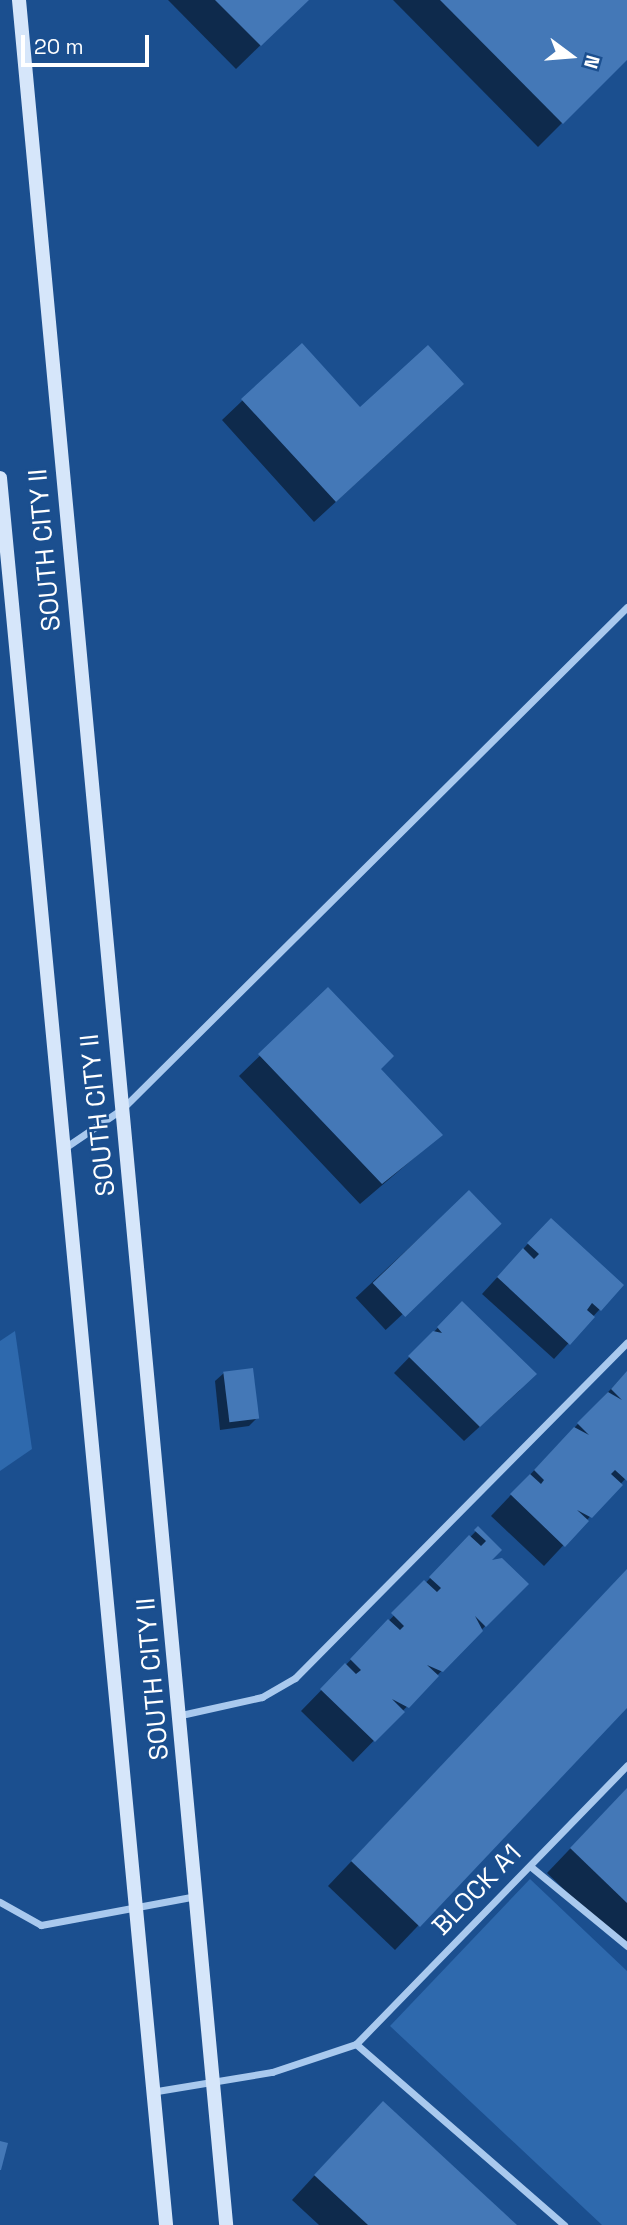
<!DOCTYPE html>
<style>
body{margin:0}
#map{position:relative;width:627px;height:2225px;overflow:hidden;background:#1b4f8f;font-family:"Space Grotesk",sans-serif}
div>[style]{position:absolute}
.green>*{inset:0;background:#2e69ad}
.shadow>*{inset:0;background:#0007;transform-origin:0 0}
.building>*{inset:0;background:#4478b7;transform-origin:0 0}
.street>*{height:7px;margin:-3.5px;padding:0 3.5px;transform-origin:3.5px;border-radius:3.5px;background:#a9c9ee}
.secondary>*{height:14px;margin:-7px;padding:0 7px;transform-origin:7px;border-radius:7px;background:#d6e6fa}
span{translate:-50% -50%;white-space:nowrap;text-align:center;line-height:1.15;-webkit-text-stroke:5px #1b4f8f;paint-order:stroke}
.street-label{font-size:26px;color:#fff}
.north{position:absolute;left:536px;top:21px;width:70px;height:70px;-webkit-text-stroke:5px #1b4f8f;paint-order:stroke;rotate:106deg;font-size:19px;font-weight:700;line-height:28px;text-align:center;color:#fff}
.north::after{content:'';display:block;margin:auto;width:24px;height:32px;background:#fff;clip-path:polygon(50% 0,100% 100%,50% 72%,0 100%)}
.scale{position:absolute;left:21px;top:35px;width:128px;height:32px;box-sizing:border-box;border:4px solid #fff;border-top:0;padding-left:9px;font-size:21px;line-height:24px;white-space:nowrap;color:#fff;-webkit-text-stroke:5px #1b4f8f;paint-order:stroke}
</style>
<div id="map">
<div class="green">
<i style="clip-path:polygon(15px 1331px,32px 1449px,0 1471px,0 1341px)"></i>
<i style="clip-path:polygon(530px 1879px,627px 1971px,627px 2225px,602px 2225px,390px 2026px)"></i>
</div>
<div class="shadow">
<i style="clip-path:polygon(168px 0,307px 0,236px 69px)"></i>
<i style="clip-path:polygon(393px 0,627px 0,627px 58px,538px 147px)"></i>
<i style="clip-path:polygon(243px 400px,360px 409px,441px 405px,314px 522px,222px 420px)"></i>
<i style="clip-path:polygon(328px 990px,379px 1069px,441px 1135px,360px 1204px,239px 1076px)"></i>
<i style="left:469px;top:1192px;width:44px;height:155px;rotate:47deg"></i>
<i style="clip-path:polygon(535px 1236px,622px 1285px,554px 1359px,482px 1294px)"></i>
<i style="clip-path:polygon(462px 1303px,520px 1390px,464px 1441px,394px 1373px)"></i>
<i style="clip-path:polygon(627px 1372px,627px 1477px,544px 1566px,491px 1516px)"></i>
<i style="clip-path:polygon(224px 1373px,257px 1418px,249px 1426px,220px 1430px,215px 1381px)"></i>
<i style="clip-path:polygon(478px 1529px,499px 1550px,487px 1562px,526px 1584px,353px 1762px,301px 1711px)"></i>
<i style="clip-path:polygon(627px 1570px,627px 1706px,395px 1950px,328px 1886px)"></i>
<i style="clip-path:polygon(627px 1789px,627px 1950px,547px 1873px)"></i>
<i style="clip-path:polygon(359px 2127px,514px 2225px,319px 2225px,292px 2200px)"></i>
</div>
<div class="building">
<i style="clip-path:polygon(215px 0,309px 0,261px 46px)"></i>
<i style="clip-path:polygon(440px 0,627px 0,627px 60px,563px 124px)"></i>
<i style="clip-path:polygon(302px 343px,360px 407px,428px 345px,464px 384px,336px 502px,241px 399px)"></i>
<i style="clip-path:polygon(328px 987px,394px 1056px,381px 1069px,443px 1135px,382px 1184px,258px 1054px)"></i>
<i style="left:469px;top:1190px;width:47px;height:134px;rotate:46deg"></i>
<i style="clip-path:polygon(551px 1218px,624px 1285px,601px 1311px,592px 1303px,587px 1310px,595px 1317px,570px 1345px,497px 1277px,523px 1248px,534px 1259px,539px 1254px,527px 1243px)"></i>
<i style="clip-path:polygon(462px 1301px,537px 1374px,480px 1427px,408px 1356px,433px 1331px,442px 1333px,437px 1327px)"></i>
<i style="left:253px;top:1368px;width:51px;height:30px;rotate:83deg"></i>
<i style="clip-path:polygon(627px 1371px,627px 1481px,615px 1470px,611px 1474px,623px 1485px,592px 1518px,577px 1510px,589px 1521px,565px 1547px,510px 1494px,530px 1474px,541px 1484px,544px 1480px,534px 1470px,574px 1427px,589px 1435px,577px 1423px,608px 1392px,622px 1400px,611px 1389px)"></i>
<i style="clip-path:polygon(478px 1526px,502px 1550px,492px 1560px,502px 1558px,529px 1584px,486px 1627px,475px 1616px,483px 1631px,443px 1672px,427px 1665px,439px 1676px,409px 1708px,392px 1699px,405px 1712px,375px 1742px,320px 1689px,345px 1663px,356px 1674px,361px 1670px,350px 1659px,388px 1619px,400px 1630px,404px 1626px,391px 1613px,424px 1580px,437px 1592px,441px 1588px,429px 1577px,469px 1535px,481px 1546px,486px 1541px,474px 1530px)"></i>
<i style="clip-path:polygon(627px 1569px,627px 1708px,420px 1927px,351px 1861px)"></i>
<i style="clip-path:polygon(627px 1788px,627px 1903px,570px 1848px)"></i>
<i style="clip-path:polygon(383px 2101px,517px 2225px,368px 2225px,314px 2175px)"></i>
<i style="clip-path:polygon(0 2141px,8px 2143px,1px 2170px,0 2170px)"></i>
</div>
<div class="street">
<i style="left:63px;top:1149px;width:71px;rotate:-34.1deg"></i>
<i style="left:122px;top:1109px;width:712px;rotate:-44.83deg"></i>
<i style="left:181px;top:1715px;width:83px;rotate:-12.5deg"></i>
<i style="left:262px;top:1697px;width:38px;rotate:-30deg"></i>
<i style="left:295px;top:1678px;width:472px;rotate:-45.3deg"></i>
<i style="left:530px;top:1866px;width:126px;rotate:39.5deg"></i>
<i style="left:0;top:1902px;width:47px;rotate:29.3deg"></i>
<i style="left:41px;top:1925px;width:158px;rotate:-10.6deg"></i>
<i style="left:356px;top:2044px;width:276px;rotate:41deg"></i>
<i style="left:151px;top:2092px;width:123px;rotate:-9.4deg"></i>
<i style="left:272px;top:2072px;width:89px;rotate:-18.4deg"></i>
<i style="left:356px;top:2044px;width:389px;rotate:-45.8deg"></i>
</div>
<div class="secondary">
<i style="left:19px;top:0;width:2235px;rotate:84.68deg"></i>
<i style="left:0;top:478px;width:1755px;rotate:84.57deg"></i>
</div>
<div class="street-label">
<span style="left:45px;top:550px;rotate:-95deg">SOUTH CITY II</span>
<span style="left:98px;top:1115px;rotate:-96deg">SOUTH CITY II</span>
<span style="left:153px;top:1679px;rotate:-95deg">SOUTH CITY II</span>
<span style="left:477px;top:1890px;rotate:-46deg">BLOCK A1</span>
</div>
<div class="north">N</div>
<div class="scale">20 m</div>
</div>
